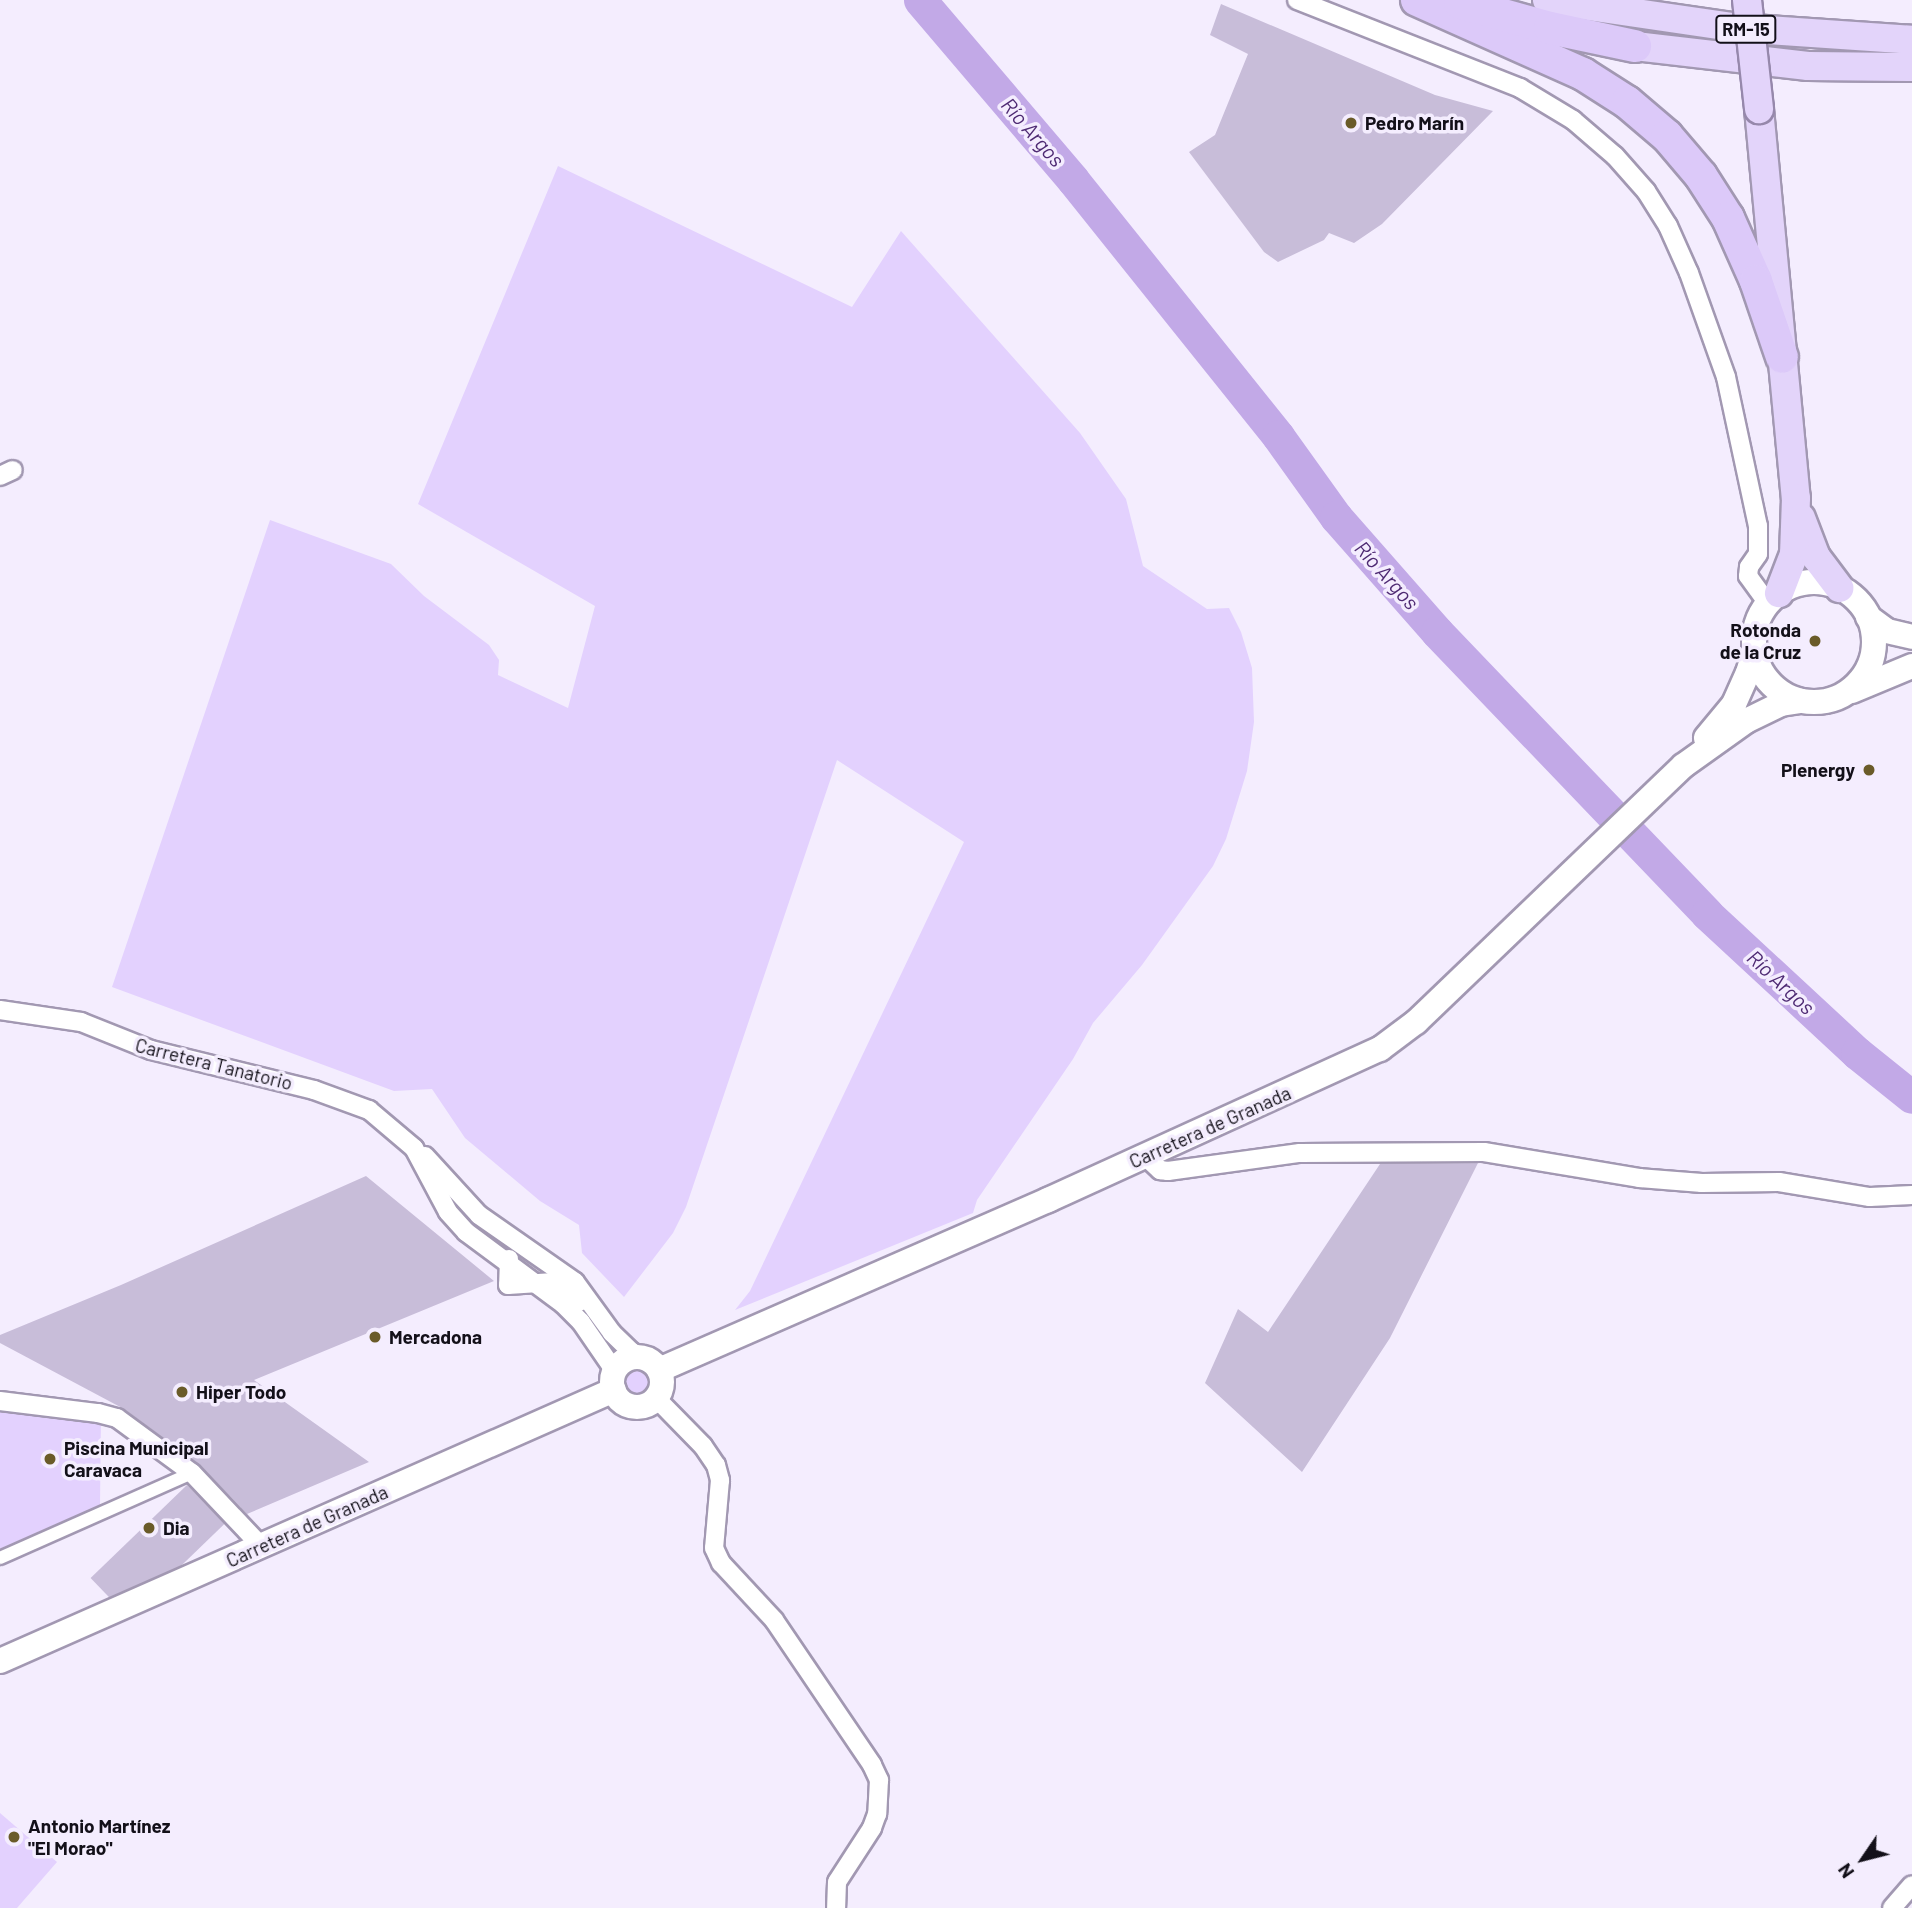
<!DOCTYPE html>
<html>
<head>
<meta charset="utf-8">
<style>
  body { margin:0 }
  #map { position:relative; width:1912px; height:1908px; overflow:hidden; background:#f4edfe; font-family:Barlow,sans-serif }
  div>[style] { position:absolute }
  .green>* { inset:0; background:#e3d1fe }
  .round { border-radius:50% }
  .river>* { height:33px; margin:-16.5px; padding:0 16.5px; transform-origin:16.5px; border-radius:16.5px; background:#c2a9e7 }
  .building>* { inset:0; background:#c8bdd9; transform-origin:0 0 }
  .roads { filter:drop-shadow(2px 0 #a298b2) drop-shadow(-2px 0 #a298b2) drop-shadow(0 2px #a298b2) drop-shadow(0 -2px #a298b2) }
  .pedestrian>* { height:12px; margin:-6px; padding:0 6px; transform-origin:6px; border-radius:6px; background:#fff }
  .minor>* { height:18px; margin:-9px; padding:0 9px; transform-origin:9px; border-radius:9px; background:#fff }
  .secondary>* { height:24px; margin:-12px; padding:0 12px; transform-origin:12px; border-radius:12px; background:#fff }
  .secondary>.ring { margin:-12px; padding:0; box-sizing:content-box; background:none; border:24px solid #fff; border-radius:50% }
  .trunk>* { height:28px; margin:-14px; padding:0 14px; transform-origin:14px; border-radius:14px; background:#e3d4fa }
  .motorway>* { height:32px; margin:-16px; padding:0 16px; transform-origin:16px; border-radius:16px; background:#dcc9f9 }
  .bridges { filter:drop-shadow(2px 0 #9688ab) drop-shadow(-2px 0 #9688ab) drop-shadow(0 2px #9688ab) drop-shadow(0 -2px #9688ab) }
  .trunk-bridge>* { height:28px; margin:-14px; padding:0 14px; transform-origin:14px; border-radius:14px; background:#e3d4fa }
  .dots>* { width:19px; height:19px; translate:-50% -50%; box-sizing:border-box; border:4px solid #f4edfe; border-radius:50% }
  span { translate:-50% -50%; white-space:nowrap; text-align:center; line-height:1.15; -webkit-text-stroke:7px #f4edfe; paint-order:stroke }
  .shield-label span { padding:2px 5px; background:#f4edfe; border:2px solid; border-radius:5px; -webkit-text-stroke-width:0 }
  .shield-label { font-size:18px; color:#131019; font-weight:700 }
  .poi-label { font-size:19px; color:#131019; font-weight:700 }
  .left { translate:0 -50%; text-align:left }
  .right { translate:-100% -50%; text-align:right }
  .street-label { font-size:19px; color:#131019 }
  .water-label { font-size:21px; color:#4e2a73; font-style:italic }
  .north { position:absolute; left:1828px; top:1824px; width:70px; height:70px; -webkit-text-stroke:5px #f4edfe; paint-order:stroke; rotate:235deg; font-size:19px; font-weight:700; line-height:28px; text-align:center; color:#131019 }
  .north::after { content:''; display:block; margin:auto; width:24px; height:32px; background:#131019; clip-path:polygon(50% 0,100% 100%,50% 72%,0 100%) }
</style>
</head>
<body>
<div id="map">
  <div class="green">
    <div style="clip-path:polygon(558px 166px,852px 307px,901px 231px,1080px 433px,1126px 499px,1143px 566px,1207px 609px,1229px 608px,1241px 632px,1252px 668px,1254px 722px,1247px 771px,1226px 839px,1213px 866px,1142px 965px,1093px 1023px,1073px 1059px,977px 1200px,973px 1213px,735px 1310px,750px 1291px,964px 842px,837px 760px,686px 1207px,673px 1233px,624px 1297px,582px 1253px,579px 1225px,540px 1201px,465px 1138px,432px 1089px,394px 1091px,112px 987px,270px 520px,391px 564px,424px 596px,489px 645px,499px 660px,498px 675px,568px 708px,595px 606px,418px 504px)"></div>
    <div class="round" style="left:618px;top:1362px;width:40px;height:40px"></div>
    <div style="clip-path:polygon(0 1401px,101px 1414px,100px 1505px,0 1549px)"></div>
    <div style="clip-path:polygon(0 1813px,57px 1862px,17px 1908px,0 1908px)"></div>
  </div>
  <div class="river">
    <div style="left:920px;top:0;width:236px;rotate:49.6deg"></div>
    <div style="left:1073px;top:180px;width:328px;rotate:51.3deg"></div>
    <div style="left:1278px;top:436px;width:100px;rotate:54.4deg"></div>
    <div style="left:1336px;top:517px;width:153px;rotate:48.7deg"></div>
    <div style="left:1437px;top:632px;width:390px;rotate:46.2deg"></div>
    <div style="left:1707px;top:914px;width:205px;rotate:42.8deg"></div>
    <div style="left:1857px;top:1053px;width:70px;rotate:38.7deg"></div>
  </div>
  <div class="building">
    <div style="clip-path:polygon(1221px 4px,1435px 95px,1493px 111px,1382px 224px,1354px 243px,1329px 233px,1324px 240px,1278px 262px,1264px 252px,1189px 152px,1215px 135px,1248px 54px,1210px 35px)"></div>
    <div style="clip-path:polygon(1478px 1163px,1390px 1338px,1302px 1472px,1205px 1383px,1238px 1309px,1268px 1332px,1380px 1164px)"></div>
    <div style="clip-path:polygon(366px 1176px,494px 1281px,254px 1380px,369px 1462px,247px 1514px,199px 1464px,124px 1409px,0 1343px,0 1335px,121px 1285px)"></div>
    <div style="left:187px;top:1485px;width:54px;height:134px;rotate:46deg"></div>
  </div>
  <div class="roads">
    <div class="pedestrian">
      <div style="left:0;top:1558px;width:210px;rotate:-23.9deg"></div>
    </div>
    <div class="minor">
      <div style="left:1297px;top:0;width:240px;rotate:21.5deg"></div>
      <div style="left:1520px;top:88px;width:62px;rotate:31.1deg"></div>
      <div style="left:1573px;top:120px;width:55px;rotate:40.6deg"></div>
      <div style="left:1615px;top:156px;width:47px;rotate:48.5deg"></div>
      <div style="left:1646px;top:191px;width:41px;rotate:57.8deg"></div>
      <div style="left:1668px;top:226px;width:51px;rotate:65.9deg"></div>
      <div style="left:1689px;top:273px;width:110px;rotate:70.4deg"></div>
      <div style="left:1726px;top:377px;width:152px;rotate:77.9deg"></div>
      <div style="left:1758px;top:526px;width:28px;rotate:90deg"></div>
      <div style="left:1758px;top:554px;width:16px;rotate:125deg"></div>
      <div style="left:1749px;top:567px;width:9px;rotate:96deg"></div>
      <div style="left:1748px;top:576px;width:34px;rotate:54deg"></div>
      <div style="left:0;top:476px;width:14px;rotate:-25deg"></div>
      <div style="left:0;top:1010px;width:82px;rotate:8.4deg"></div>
      <div style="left:81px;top:1022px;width:75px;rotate:21.8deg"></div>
      <div style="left:151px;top:1050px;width:168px;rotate:13.8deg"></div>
      <div style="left:314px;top:1090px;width:59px;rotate:20deg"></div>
      <div style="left:369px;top:1110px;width:59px;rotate:40.2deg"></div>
      <div style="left:414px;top:1148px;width:72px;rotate:62deg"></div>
      <div style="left:448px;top:1212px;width:27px;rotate:48deg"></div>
      <div style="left:466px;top:1232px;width:121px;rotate:36.6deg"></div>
      <div style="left:563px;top:1304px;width:25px;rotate:45deg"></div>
      <div style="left:581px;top:1322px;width:55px;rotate:55.4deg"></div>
      <div style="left:612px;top:1367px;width:9px;rotate:84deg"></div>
      <div style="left:425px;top:1156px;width:80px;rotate:47.5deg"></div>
      <div style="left:479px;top:1215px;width:117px;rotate:34.9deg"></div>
      <div style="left:575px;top:1282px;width:63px;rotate:54deg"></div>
      <div style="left:612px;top:1333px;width:28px;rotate:44deg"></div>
      <div style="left:632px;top:1352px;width:10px;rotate:29deg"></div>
      <div style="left:1145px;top:1156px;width:21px;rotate:43deg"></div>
      <div style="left:1160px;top:1170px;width:8px;rotate:7deg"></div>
      <div style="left:1168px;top:1171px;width:133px;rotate:-7.8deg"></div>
      <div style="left:1300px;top:1153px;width:184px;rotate:-0.3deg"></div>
      <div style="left:1484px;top:1152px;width:157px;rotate:9.5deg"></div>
      <div style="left:1639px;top:1178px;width:63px;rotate:4.5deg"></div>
      <div style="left:1702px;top:1183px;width:77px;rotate:-0.7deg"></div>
      <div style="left:1779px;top:1182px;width:92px;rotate:9.4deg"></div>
      <div style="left:1870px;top:1197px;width:42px;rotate:-2.7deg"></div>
      <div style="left:509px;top:1259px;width:26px;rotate:92deg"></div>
      <div style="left:508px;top:1285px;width:46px;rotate:-3.7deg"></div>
      <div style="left:554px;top:1282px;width:32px;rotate:39deg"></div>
      <div style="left:656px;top:1398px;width:67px;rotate:45.6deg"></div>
      <div style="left:703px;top:1446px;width:23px;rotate:56deg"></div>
      <div style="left:716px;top:1465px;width:16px;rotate:75deg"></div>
      <div style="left:720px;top:1480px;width:68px;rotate:95deg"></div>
      <div style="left:714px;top:1548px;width:17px;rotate:65deg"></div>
      <div style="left:721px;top:1563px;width:78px;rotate:47.1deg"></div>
      <div style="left:774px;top:1620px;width:175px;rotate:55.9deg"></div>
      <div style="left:872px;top:1765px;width:17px;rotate:65deg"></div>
      <div style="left:879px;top:1780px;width:34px;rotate:93deg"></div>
      <div style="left:877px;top:1814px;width:15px;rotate:110deg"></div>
      <div style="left:872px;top:1828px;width:64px;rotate:122.9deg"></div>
      <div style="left:837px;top:1882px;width:26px;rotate:92deg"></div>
      <div style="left:0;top:1401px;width:99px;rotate:7deg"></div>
      <div style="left:98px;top:1413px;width:20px;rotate:15deg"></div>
      <div style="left:117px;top:1418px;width:93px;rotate:36.3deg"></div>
      <div style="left:192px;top:1473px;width:100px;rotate:46.6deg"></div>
      <div style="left:1892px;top:1908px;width:30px;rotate:-49deg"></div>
    </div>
    <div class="secondary">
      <div class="ring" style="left:1754px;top:582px;width:96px;height:96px"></div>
      <div style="left:1868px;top:617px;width:24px;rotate:36deg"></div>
      <div style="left:1887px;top:631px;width:26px;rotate:13deg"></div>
      <div style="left:1852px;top:691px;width:65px;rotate:-22.6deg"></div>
      <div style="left:1706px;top:738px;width:44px;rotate:-50.5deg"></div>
      <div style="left:1734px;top:704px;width:34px;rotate:-66deg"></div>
      <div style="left:1748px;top:673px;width:26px;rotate:-74deg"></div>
      <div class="ring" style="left:612px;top:1357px;width:26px;height:26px"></div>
      <div style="left:659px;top:1370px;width:425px;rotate:-23.6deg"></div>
      <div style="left:1048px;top:1200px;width:365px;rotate:-24.5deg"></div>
      <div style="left:1380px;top:1049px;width:45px;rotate:-36.9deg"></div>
      <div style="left:1416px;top:1022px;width:370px;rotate:-43.8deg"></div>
      <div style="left:1683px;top:766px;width:77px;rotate:-35.5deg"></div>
      <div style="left:1746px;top:721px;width:39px;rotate:-26deg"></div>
      <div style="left:1781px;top:704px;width:20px;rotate:-9deg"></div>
      <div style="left:0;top:1661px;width:671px;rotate:-23.82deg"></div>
    </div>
    <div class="trunk">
      <div style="left:1547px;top:0;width:193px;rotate:8.3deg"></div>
      <div style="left:1738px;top:28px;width:174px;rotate:3.9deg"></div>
      <div style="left:1635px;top:46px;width:174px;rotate:6.6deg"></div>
      <div style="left:1808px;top:66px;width:104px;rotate:0.6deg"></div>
      <div style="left:1759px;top:109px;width:391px;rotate:84.6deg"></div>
      <div style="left:1796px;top:498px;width:56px;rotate:92deg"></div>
      <div style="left:1794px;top:554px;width:42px;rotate:111deg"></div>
      <div style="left:1801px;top:518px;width:42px;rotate:69deg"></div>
      <div style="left:1816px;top:557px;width:39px;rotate:53deg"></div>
    </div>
    <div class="motorway">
      <div style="left:1417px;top:0;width:182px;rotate:24deg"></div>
      <div style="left:1583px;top:74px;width:52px;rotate:32.5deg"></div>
      <div style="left:1627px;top:102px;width:52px;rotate:40.4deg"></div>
      <div style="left:1667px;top:136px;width:52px;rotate:49.6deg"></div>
      <div style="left:1701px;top:176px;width:50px;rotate:57.3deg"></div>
      <div style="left:1728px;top:218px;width:69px;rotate:66deg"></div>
      <div style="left:1756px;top:281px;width:80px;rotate:71.1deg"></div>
      <div style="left:1460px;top:3px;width:93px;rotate:15.5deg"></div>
      <div style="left:1550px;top:28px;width:87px;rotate:12deg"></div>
    </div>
  </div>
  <div class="bridges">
    <div class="trunk-bridge">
      <div style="left:1747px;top:0;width:110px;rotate:83.7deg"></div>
    </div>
  </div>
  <div class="dots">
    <div style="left:1351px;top:123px;background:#6a5b29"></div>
    <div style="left:1815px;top:641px;background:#6a5b29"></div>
    <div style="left:1869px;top:770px;background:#6a5b29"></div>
    <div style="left:375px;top:1337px;background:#6a5b29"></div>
    <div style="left:182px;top:1392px;background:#6a5b29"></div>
    <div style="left:50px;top:1459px;background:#6a5b29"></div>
    <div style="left:149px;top:1528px;background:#6a5b29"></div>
    <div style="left:14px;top:1837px;background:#6a5b29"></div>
  </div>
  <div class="shield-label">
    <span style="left:1746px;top:29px">RM-15</span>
  </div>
  <div class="poi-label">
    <span class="left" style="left:1365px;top:123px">Pedro Marín</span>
    <span class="right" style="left:1801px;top:641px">Rotonda<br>de la Cruz</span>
    <span class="right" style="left:1855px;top:770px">Plenergy</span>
    <span class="left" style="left:389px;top:1337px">Mercadona</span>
    <span class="left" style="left:196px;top:1392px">Hiper Todo</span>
    <span class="left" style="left:64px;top:1459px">Piscina Municipal<br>Caravaca</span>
    <span class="left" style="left:163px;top:1528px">Dia</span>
    <span class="left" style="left:28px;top:1837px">Antonio Martínez<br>"El Morao"</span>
  </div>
  <div class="street-label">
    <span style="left:214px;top:1064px;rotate:14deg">Carretera Tanatorio</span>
    <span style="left:1210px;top:1127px;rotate:-24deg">Carretera de Granada</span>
    <span style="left:307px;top:1526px;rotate:-24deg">Carretera de Granada</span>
  </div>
  <div class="water-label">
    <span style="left:1033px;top:132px;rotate:49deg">Río Argos</span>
    <span style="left:1387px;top:575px;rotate:48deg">Río Argos</span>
    <span style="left:1781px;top:982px;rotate:43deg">Río Argos</span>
  </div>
  <div class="north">N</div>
</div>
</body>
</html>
